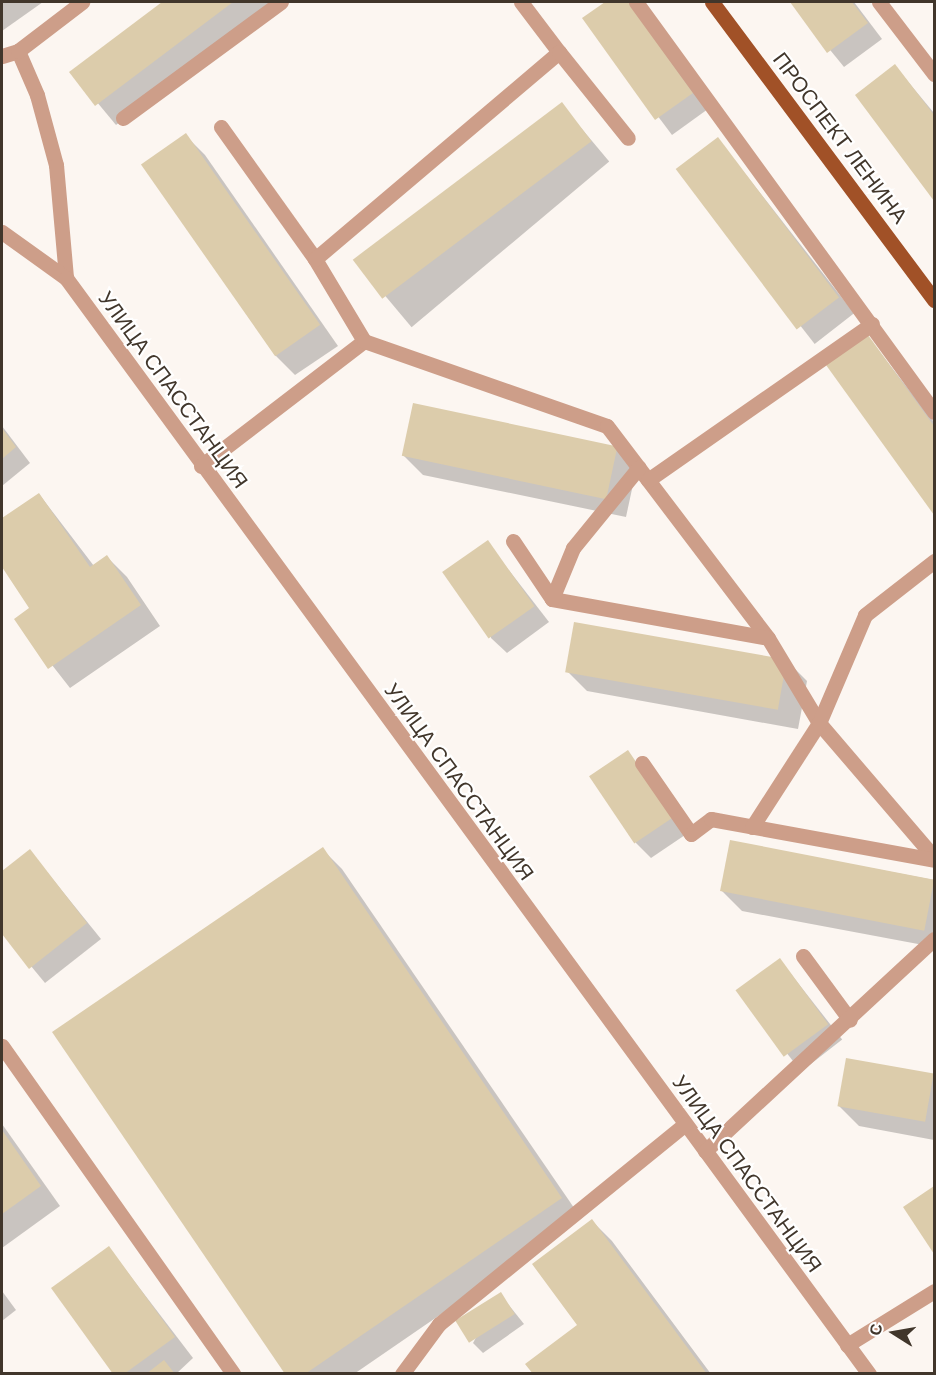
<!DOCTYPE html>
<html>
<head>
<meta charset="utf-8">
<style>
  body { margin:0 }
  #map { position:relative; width:936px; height:1375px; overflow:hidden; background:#fcf6f1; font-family:Arial,sans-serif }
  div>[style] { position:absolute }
  .shadow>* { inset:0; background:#0003; transform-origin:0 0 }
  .building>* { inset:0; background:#dcccab; transform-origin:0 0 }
  .minor>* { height:15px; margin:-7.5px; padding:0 7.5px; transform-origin:7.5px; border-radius:7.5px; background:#cd9e89 }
  .major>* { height:15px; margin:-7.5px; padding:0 7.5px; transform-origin:7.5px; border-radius:7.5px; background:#a15127 }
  span { translate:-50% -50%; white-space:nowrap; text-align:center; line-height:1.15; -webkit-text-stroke:4.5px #fff; paint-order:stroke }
  .street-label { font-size:21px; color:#41362b }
  .frame { position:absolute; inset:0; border:3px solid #41362b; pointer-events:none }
  .north { position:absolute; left:864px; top:1303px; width:60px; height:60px; -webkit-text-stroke:4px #fff; paint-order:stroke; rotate:281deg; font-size:16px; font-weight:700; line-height:24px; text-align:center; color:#41362b }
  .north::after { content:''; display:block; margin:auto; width:21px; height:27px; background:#41362b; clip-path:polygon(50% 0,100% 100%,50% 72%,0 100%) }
</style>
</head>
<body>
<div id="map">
  <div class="shadow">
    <div style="clip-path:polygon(2px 2px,43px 2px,2px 31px)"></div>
    <div style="clip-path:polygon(165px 2px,279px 2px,116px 125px,72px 72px)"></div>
    <div style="clip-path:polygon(607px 2px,630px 2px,708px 109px,672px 135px,584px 18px)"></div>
    <div style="clip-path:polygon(791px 2px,854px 2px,882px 39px,844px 67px)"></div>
    <div style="clip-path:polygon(895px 66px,934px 113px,934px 198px,857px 96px)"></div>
    <div style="left:561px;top:104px;width:75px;height:258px;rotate:50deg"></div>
    <div style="clip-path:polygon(185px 135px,205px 155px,338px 346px,295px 375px,275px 355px,143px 165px)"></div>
    <div style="left:718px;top:139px;width:221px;height:50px;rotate:52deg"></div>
    <div style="clip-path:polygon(868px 337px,934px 422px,934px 513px,828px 366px)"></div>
    <div style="clip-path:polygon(2px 426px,30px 463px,2px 486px)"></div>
    <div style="clip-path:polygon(617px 446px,637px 466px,626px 517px,423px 475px,403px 455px)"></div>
    <div style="clip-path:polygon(39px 494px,94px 566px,107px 557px,127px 577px,160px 626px,70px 688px,16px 619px,32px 608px,2px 564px,2px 520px)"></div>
    <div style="clip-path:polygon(487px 542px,549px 622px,507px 653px,491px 638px)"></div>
    <div style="clip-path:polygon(787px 661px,807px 681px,798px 729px,587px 691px,567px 671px)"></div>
    <div style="clip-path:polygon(628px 752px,688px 833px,651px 858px,636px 843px)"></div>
    <div style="clip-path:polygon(731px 842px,934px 880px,934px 947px,742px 911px,722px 891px)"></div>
    <div style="clip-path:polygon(322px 849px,342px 869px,581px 1218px,354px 1374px,286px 1374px)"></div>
    <div style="clip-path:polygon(30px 851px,101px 939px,45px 983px,2px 931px,2px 873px)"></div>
    <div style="left:780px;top:960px;width:101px;height:52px;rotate:52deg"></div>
    <div style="clip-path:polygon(847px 1060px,934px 1076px,934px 1140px,859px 1126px,839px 1106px)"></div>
    <div style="clip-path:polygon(2px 1124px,60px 1206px,2px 1248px)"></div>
    <div style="clip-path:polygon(934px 1188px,934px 1252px,905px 1208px)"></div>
    <div style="clip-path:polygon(592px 1221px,612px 1241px,711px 1374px,535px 1374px,579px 1326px)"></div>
    <div style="clip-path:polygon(109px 1248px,193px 1358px,176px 1374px,115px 1374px)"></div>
    <div style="clip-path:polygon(2px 1291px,16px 1310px,2px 1321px)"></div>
    <div style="clip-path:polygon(500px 1294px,524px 1324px,483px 1353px,473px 1343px)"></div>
  </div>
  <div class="building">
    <div style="clip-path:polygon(162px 2px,233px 2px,95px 106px,69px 72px)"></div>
    <div style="clip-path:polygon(605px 2px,628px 2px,693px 93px,655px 120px,582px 18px)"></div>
    <div style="clip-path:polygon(790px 2px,852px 2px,868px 23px,827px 53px)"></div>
    <div style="clip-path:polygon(895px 64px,934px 115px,934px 201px,855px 95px)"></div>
    <div style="left:562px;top:102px;width:49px;height:262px;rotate:53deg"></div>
    <div style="left:186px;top:133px;width:234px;height:55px;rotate:55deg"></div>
    <div style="left:718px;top:137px;width:201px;height:53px;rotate:53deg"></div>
    <div style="clip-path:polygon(868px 335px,934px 426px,934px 515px,826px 365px)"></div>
    <div style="left:413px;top:403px;width:209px;height:54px;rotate:12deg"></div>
    <div style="clip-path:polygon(2px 428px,16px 447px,2px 459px)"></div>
    <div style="clip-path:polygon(39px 493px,90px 567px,107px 555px,141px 605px,48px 669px,14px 619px,29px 608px,2px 567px,2px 518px)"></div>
    <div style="left:488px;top:540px;width:81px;height:56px;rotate:55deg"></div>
    <div style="left:574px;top:622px;width:216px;height:51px;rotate:10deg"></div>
    <div style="left:628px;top:750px;width:81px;height:47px;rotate:56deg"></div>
    <div style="left:730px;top:840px;width:208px;height:52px;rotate:11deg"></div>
    <div style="clip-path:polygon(323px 847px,562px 1198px,305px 1374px,285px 1374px,52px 1032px)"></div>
    <div style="clip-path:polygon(30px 849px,87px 923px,29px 969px,2px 934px,2px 871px)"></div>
    <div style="left:780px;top:958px;width:82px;height:55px;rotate:54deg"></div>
    <div style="left:846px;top:1058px;width:89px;height:49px;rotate:10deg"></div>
    <div style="clip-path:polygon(2px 1130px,41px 1186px,2px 1214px)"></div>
    <div style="clip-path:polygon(934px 1186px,934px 1254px,903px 1207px)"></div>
    <div style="clip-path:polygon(592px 1219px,707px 1374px,533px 1374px,525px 1364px,577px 1325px,532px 1264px)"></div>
    <div style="clip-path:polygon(109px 1246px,175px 1337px,124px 1374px,113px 1374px,51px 1288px)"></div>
    <div style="left:501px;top:1292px;width:26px;height:54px;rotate:58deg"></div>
    <div style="clip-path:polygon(164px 1360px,175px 1374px,146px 1374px)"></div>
  </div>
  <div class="minor">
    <div style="left:521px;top:2px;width:63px;rotate:52.8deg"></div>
    <div style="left:636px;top:2px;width:507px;rotate:53.99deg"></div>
    <div style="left:879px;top:2px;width:91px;rotate:52.6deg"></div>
    <div style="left:18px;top:51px;width:48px;rotate:66.6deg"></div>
    <div style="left:37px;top:95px;width:73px;rotate:74.8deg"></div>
    <div style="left:56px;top:165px;width:113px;rotate:84.9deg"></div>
    <div style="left:2px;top:56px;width:17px;rotate:-17deg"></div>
    <div style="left:18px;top:51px;width:81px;rotate:-37.4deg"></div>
    <div style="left:123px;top:118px;width:196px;rotate:-36.3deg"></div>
    <div style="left:221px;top:127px;width:162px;rotate:54.5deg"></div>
    <div style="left:315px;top:259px;width:96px;rotate:59.1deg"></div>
    <div style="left:2px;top:232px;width:79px;rotate:35.7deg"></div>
    <div style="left:66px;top:278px;width:1359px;rotate:53.77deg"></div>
    <div style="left:315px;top:259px;width:320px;rotate:-40.3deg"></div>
    <div style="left:559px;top:52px;width:110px;rotate:51.3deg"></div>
    <div style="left:201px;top:466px;width:205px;rotate:-37.5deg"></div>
    <div style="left:364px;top:341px;width:257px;rotate:19.3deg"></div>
    <div style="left:607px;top:426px;width:266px;rotate:52.8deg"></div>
    <div style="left:768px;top:638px;width:99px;rotate:59deg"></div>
    <div style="left:819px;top:723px;width:177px;rotate:49.4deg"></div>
    <div style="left:648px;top:480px;width:273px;rotate:-34.9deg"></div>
    <div style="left:513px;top:541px;width:70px;rotate:56.1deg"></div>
    <div style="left:552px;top:599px;width:219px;rotate:10.2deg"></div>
    <div style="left:552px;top:599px;width:55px;rotate:-67.6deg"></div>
    <div style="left:573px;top:548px;width:104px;rotate:-50.8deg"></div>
    <div style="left:642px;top:763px;width:86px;rotate:55.4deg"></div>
    <div style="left:691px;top:834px;width:25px;rotate:-37deg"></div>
    <div style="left:711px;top:819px;width:227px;rotate:10.4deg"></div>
    <div style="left:752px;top:827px;width:124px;rotate:-57.2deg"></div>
    <div style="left:819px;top:723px;width:117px;rotate:-66.9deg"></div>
    <div style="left:865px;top:615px;width:88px;rotate:-38deg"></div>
    <div style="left:803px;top:956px;width:79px;rotate:53.7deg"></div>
    <div style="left:2px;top:1046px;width:401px;rotate:54.8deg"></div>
    <div style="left:705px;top:1151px;width:312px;rotate:-42.8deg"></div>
    <div style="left:847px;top:1345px;width:102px;rotate:-31.8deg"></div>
    <div style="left:402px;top:1374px;width:62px;rotate:-53.5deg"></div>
    <div style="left:439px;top:1324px;width:317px;rotate:-39.1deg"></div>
  </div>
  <div class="major">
    <div style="left:712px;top:2px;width:372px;rotate:53.3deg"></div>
  </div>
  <div class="street-label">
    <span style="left:840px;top:138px;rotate:53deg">ПРОСПЕКТ ЛЕНИНА</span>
    <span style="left:173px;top:390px;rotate:54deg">УЛИЦА СПАССТАНЦИЯ</span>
    <span style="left:459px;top:782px;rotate:54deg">УЛИЦА СПАССТАНЦИЯ</span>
    <span style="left:747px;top:1174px;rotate:54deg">УЛИЦА СПАССТАНЦИЯ</span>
  </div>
  <div class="frame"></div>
  <div class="north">С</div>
</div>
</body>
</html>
